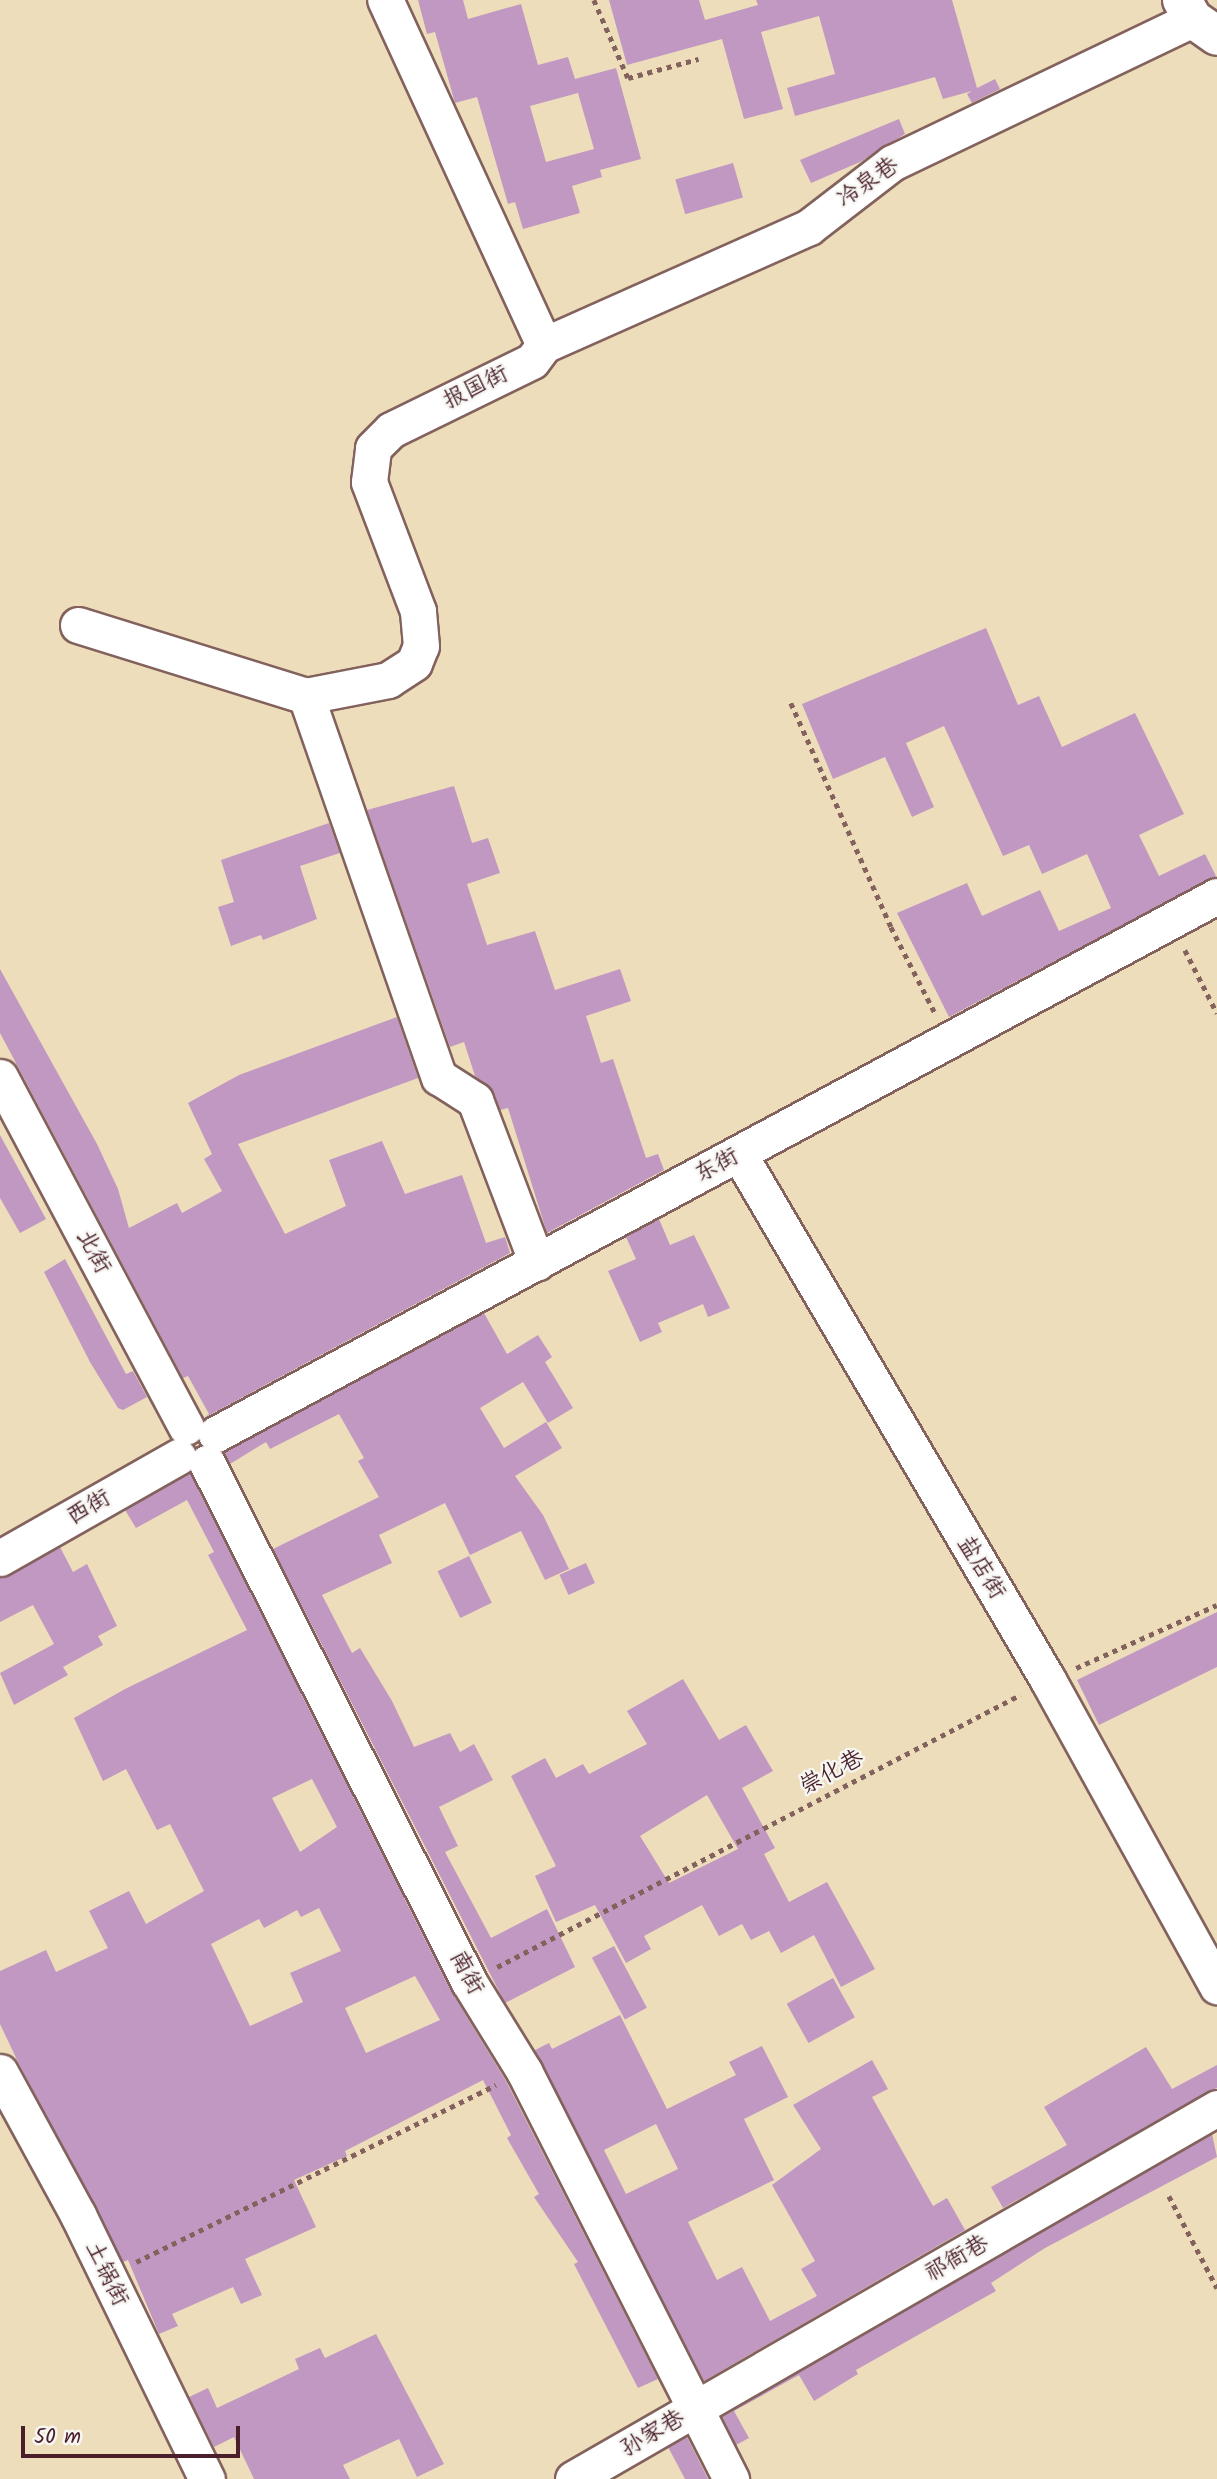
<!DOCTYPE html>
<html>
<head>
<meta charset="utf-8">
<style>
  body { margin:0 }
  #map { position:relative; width:1217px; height:2479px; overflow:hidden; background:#edb; font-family:Kalam,"LXGW WenKai TC",sans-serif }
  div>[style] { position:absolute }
  .building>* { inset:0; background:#c098c2; transform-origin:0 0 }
  .path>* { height:4.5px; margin-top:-2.25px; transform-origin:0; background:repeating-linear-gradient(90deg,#83625d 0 5px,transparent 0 10px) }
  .roads { filter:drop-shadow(2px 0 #83625d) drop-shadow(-2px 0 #83625d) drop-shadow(0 2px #83625d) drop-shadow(0 -2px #83625d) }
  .minor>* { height:35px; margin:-17.5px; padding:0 17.5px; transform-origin:17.5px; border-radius:17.5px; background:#fff }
  .major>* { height:38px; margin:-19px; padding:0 19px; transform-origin:19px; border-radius:19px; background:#fff }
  span { translate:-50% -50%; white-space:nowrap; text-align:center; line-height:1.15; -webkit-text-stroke:5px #f6f6f2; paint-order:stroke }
  .street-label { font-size:23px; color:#4a1f2b }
  .scale { position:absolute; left:21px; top:2426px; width:219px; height:32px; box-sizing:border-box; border:4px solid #4a1f2b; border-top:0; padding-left:9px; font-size:21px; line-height:24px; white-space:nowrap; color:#4a1f2b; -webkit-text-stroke:5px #f6f6f2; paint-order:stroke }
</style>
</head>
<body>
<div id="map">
  <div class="building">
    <div style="clip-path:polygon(evenodd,418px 0,463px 0,468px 19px,521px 4px,538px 65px,568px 57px,575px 79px,616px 68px,641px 159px,600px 170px,602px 177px,572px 186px,580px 213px,523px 229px,515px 202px,508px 204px,477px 97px,455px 103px,435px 32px,427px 34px,418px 0,578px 93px,594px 149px,546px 162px,530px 106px,578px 93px)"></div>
    <div style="clip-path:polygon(609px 0,699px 0,705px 20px,758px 5px,756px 0,952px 0,977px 88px,995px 79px,1000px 89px,972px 103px,967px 94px,972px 91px,943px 99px,935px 77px,795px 116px,787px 88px,835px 74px,819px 16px,761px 32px,783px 109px,744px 119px,722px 39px,627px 65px)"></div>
    <div style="clip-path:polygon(899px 119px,905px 134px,860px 162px,811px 183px,800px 160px)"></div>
    <div style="left:733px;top:163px;width:36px;height:60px;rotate:74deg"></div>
    <div style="clip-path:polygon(986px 628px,1018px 705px,1039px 696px,1062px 747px,1135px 713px,1184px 814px,1139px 835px,1159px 876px,1205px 854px,1216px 876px,949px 1017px,897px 913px,967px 883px,982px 916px,1040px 890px,1059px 931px,1111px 908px,1087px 854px,1042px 874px,1029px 845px,1003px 856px,944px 726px,906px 743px,934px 807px,912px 817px,885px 757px,833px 779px,802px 704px)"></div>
    <div style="clip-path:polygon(454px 786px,472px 843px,488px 838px,500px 873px,467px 884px,487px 945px,535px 931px,555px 990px,620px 969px,631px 1001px,586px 1016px,601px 1063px,613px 1059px,646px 1158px,658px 1154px,664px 1170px,547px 1233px,508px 1108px,500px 1110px,493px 1092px,475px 1076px,464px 1042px,450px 1047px,367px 810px)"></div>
    <div style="clip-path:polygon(329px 823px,340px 853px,300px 866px,317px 919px,263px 940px,261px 935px,231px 946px,218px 907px,234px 902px,221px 860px)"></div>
    <div style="clip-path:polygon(0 969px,97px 1144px,118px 1189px,129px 1228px,177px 1203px,182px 1213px,222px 1191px,204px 1159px,212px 1154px,188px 1103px,239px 1075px,397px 1017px,418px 1078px,238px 1144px,285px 1234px,346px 1206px,329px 1160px,382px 1141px,405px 1194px,462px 1175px,486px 1243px,505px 1237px,510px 1253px,204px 1418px,209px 1414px,188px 1376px,183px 1378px,0 1033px)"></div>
    <div style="clip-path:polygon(0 1135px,46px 1219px,20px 1233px,0 1198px)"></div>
    <div style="clip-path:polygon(659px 1219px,670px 1245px,694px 1235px,730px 1308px,708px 1317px,703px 1304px,658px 1323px,662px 1332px,640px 1342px,608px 1271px,636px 1259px,626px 1237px)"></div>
    <div style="clip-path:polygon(65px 1259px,126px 1374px,133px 1371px,147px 1397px,123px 1410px,118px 1408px,90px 1362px,44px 1272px)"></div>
    <div style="clip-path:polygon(484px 1313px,507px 1354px,538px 1335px,552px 1357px,545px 1362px,573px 1408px,548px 1423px,523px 1382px,480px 1408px,504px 1448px,546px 1422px,562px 1448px,515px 1476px,543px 1515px,569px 1569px,545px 1580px,521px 1531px,470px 1555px,445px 1503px,379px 1535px,392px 1563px,322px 1595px,352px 1653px,360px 1648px,392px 1701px,414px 1747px,450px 1733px,460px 1752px,474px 1744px,493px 1780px,439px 1807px,458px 1846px,445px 1852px,491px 1938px,547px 1909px,575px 1967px,505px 2003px,273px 1549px,379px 1497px,358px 1461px,364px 1458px,339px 1414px,270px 1449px,266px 1442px,230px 1464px,224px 1452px)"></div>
    <div style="clip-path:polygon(evenodd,190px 1473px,451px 1991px,506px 2081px,658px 2379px,638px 2388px,574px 2264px,578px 2262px,534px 2197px,539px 2194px,507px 2138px,511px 2135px,483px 2080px,345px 2151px,347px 2156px,294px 2180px,316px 2227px,245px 2259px,262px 2295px,241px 2304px,233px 2287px,172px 2314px,178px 2326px,159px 2334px,128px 2260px,123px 2262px,19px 2064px,0 2024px,0 1971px,46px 1950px,56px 1972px,108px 1948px,89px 1911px,129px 1891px,146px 1924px,204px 1891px,170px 1824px,157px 1830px,126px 1769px,103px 1781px,74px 1718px,125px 1689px,247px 1630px,208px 1555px,214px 1552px,187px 1500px,136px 1528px,125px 1510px,190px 1473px,312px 1779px,337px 1827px,300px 1852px,272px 1798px,312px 1779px,190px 1473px,319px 1908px,341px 1951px,290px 1973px,303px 2002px,250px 2026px,211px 1944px,259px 1919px,264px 1928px,297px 1910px,301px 1917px,319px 1908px,190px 1473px,415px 1976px,440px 2020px,366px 2053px,345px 2008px,415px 1976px)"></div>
    <div style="clip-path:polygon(60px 1547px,73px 1572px,87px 1564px,117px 1626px,98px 1636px,103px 1645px,63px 1667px,68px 1675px,14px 1705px,0 1673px,54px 1644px,33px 1605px,0 1622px,0 1578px)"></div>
    <div style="left:469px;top:1556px;width:52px;height:35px;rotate:64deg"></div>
    <div style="left:586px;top:1563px;width:22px;height:29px;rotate:66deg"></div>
    <div style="clip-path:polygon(1217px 1612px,1217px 1667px,1099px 1725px,1077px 1680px)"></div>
    <div style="clip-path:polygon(evenodd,683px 1679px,719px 1740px,746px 1725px,773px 1771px,742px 1788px,775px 1848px,764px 1854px,789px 1902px,827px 1882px,875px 1969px,841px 1987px,814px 1935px,781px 1953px,769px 1931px,751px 1940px,742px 1924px,719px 1936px,702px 1905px,644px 1936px,651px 1949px,626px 1963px,595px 1905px,556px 1922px,535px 1876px,556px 1866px,511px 1776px,545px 1758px,556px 1778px,583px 1764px,589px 1774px,647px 1744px,627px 1711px,683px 1679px,707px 1795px,738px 1849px,669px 1883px,640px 1836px,707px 1795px)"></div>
    <div style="left:614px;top:1946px;width:70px;height:25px;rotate:62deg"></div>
    <div style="left:833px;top:1978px;width:45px;height:53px;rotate:61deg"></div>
    <div style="clip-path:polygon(evenodd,620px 2015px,667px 2109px,736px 2075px,729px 2062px,762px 2046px,788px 2097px,744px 2119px,774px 2180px,688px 2222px,717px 2280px,742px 2267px,770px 2321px,817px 2296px,801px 2269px,815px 2261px,772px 2185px,821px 2149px,793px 2105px,872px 2060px,888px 2089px,872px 2097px,933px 2206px,947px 2198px,965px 2230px,704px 2381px,535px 2050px,549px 2043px,552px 2049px,620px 2015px,656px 2124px,678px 2169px,626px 2194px,604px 2150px,656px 2124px)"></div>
    <div style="clip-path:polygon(1146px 2047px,1172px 2089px,1217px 2065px,1217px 2088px,1003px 2208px,991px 2187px,1067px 2145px,1044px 2107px)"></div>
    <div style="clip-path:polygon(1212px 2134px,1217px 2157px,1045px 2248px,991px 2283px,996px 2291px,856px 2370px,858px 2374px,814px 2401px,799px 2375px,734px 2411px,749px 2438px,736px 2445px,722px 2416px)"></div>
    <div style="clip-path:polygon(376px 2334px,444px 2464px,417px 2477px,399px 2439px,343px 2465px,350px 2479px,254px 2479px,234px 2437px,214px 2447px,189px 2397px,208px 2388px,217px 2408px,299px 2369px,295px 2359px,320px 2348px,325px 2358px)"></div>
    <div style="clip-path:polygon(687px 2437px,708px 2479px,685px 2479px,668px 2447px)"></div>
  </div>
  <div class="path">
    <div style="left:594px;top:0;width:85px;rotate:66.4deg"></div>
    <div style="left:628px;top:78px;width:73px;rotate:-15.2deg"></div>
    <div style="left:791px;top:703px;width:245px;rotate:65.9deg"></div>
    <div style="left:891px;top:927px;width:97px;rotate:62.9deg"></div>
    <div style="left:1185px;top:950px;width:71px;rotate:63.1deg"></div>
    <div style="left:1076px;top:1668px;width:154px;rotate:-24.1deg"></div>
    <div style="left:497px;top:1967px;width:590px;rotate:-27.48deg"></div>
    <div style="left:1169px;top:2196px;width:104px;rotate:62.4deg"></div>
    <div style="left:136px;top:2262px;width:401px;rotate:-26.2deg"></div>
  </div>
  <div class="roads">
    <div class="minor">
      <div style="left:544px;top:345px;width:290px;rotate:-24deg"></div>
      <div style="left:809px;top:227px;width:105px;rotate:-37.6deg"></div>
      <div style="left:892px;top:163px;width:334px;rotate:-25.6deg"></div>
      <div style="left:78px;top:625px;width:239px;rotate:17.3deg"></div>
      <div style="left:306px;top:696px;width:84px;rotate:-11deg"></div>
      <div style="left:388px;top:680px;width:31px;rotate:-33deg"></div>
      <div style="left:414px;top:663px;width:18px;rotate:-68deg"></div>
      <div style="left:421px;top:646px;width:35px;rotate:-95deg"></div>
      <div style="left:418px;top:611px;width:138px;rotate:-110.8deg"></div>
      <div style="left:369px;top:482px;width:34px;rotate:-83deg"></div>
      <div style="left:373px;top:448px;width:25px;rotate:-45deg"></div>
      <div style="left:391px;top:430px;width:157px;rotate:-26.1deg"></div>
      <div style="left:532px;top:361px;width:20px;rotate:-53deg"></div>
      <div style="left:544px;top:345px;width:380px;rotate:-114.7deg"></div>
      <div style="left:306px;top:696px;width:404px;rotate:70.8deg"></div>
      <div style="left:439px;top:1077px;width:43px;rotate:32.6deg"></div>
      <div style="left:475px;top:1100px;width:174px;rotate:69.2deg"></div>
      <div style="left:0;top:1077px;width:396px;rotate:62deg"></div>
      <div style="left:739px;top:1154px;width:610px;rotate:59.57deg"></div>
      <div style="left:1048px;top:1680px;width:350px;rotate:61.1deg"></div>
      <div style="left:216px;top:1434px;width:1136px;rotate:-28.26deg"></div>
      <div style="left:207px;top:1463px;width:581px;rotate:63.21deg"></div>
      <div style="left:469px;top:1982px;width:105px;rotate:58.3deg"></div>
      <div style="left:524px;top:2071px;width:458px;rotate:63.1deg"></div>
      <div style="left:0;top:1558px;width:205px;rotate:-29.6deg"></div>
      <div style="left:0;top:2072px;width:163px;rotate:61.4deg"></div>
      <div style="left:78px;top:2215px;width:294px;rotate:64deg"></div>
      <div style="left:573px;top:2479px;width:743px;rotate:-29.95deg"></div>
    </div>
    <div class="major">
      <div style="left:1182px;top:0;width:22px;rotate:60deg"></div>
      <div style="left:1193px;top:19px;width:29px;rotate:35deg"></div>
    </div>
  </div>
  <div class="street-label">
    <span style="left:868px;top:183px;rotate:-35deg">冷泉巷</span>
    <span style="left:476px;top:388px;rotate:-26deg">报国街</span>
    <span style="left:717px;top:1166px;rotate:-28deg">东街</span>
    <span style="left:93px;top:1252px;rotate:62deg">北街</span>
    <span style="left:89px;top:1508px;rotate:-30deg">西街</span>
    <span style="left:981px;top:1568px;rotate:59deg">盐店街</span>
    <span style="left:832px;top:1773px;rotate:-28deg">崇化巷</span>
    <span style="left:466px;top:1973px;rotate:62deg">南街</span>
    <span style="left:957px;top:2259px;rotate:-30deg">祁衙巷</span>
    <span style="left:106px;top:2274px;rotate:64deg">土锅街</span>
    <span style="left:653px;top:2434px;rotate:-30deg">孙家巷</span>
  </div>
  <div class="scale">50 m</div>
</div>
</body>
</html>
